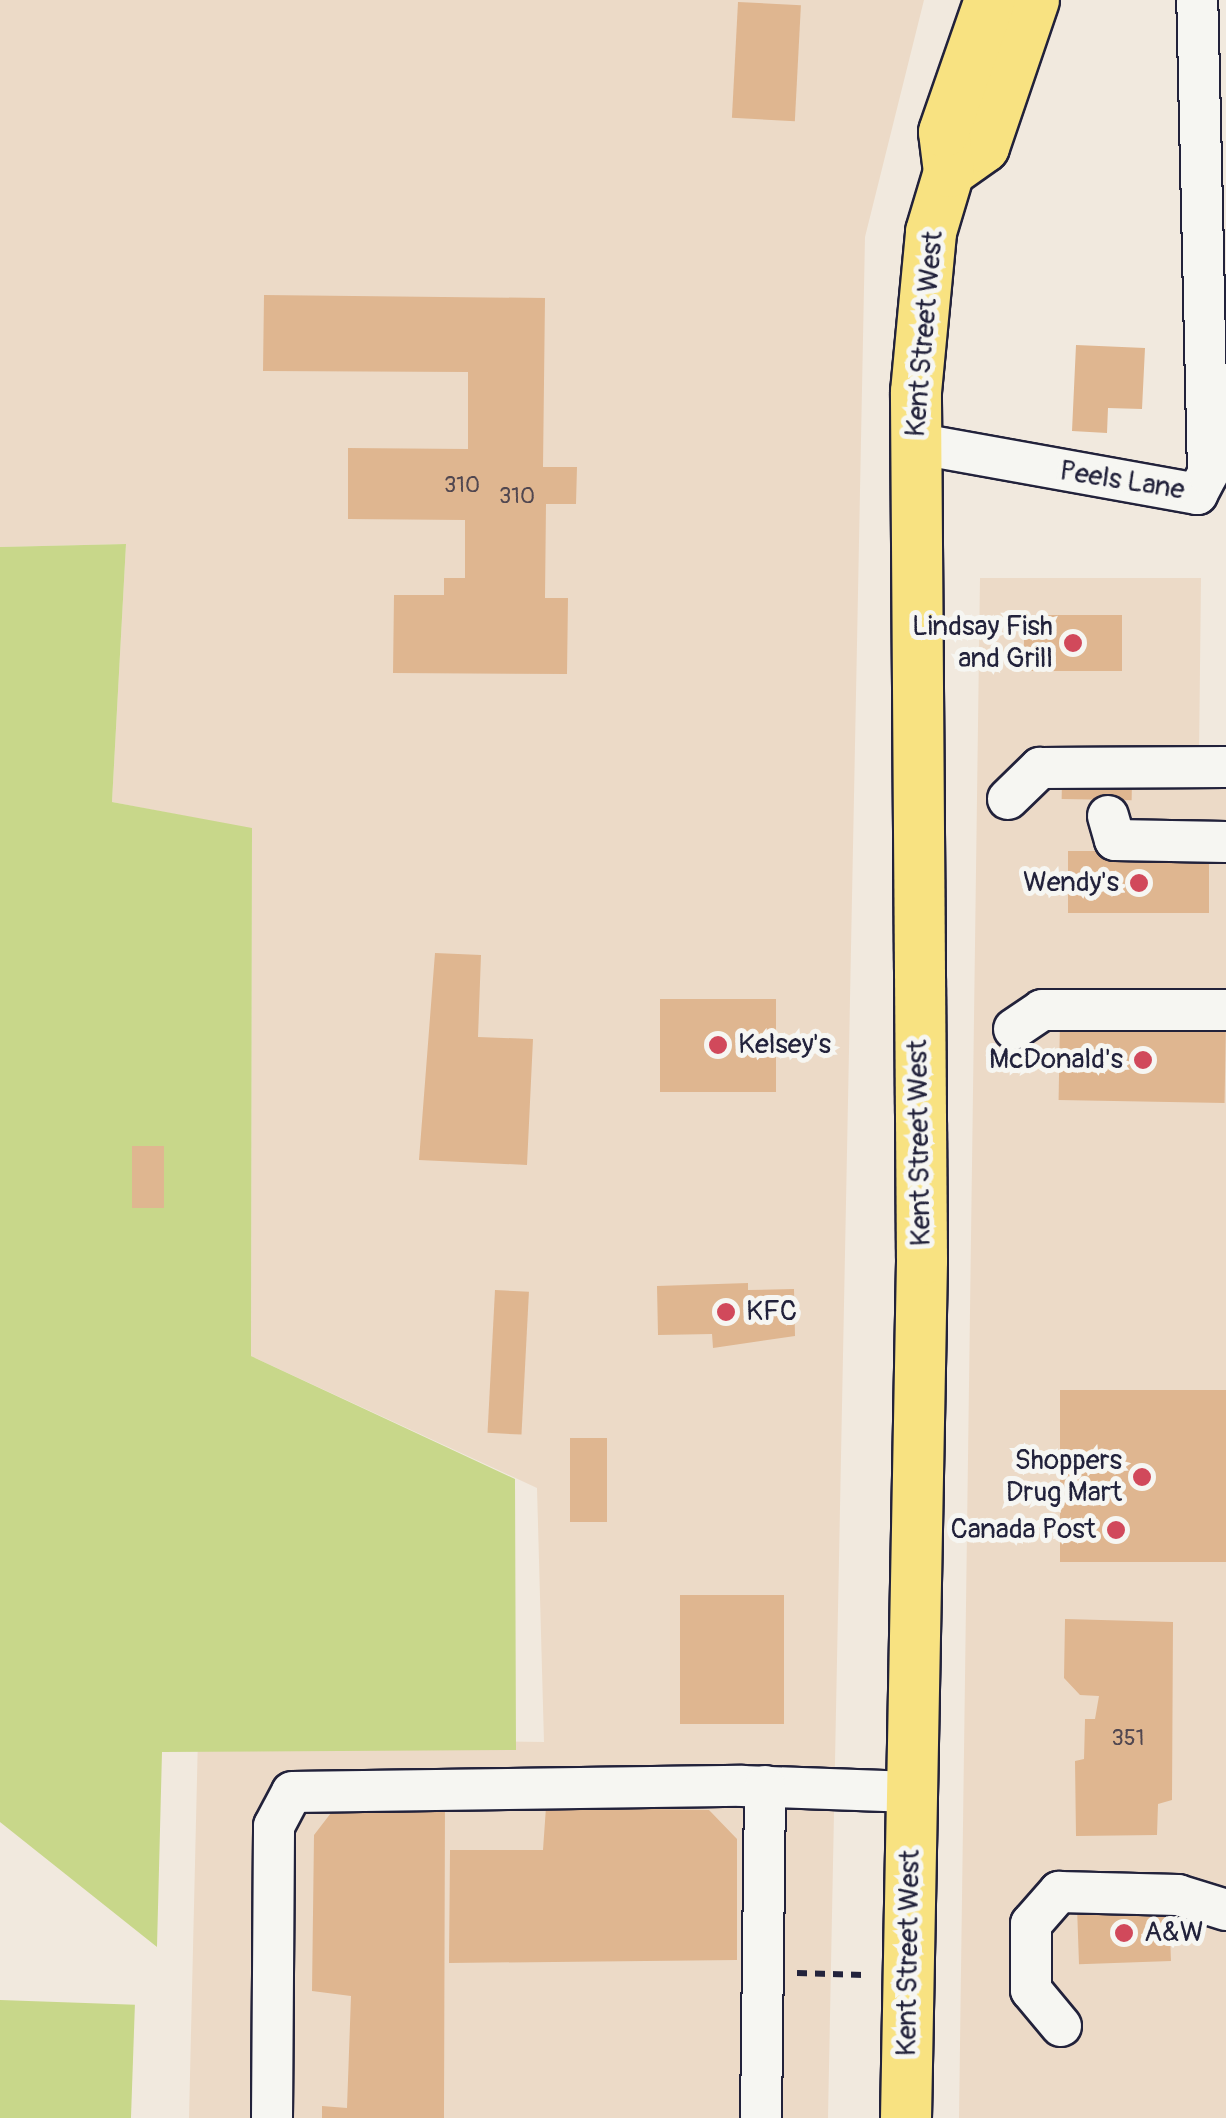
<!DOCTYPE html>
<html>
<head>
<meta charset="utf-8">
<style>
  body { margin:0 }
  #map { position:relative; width:1226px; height:2118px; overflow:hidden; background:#f1e9de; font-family:Pangolin,sans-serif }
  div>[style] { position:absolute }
  .built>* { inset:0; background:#ecdac7 }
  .green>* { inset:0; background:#c8d78a; transform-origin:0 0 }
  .building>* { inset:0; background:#dfb690; transform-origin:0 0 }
  .path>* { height:6px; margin-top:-3px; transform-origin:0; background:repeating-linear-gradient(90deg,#22223b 0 10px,transparent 0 18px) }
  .roads { filter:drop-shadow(2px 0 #22223b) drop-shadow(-2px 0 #22223b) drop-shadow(0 2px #22223b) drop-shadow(0 -2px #22223b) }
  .minor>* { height:40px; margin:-20px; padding:0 20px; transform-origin:20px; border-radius:20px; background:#f6f6f2 }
  .major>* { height:50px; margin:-25px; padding:0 25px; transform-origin:25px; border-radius:25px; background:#f8e281 }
  .dots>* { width:28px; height:28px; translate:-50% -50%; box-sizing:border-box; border:5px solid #f6f6f2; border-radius:50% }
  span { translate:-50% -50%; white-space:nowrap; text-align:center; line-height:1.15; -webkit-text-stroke:10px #f6f6f2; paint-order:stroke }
  .number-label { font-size:22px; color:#514750 }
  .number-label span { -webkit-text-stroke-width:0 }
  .street-label { font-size:28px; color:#22223b }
  .poi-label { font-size:28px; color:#22223b }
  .right { translate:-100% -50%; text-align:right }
  .left { translate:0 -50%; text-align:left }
</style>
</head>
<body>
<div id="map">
  <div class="built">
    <div style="clip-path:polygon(0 0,924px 0,865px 237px,828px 2118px,189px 2118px,198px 1736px,544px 1742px,537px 1488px,251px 1356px,252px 829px,112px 802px,126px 544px,0 547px)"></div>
    <div style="clip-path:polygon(980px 578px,1201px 578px,1199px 756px,1226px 756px,1226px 2118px,959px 2118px)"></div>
  </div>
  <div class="green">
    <div style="clip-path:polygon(126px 544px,112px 802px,252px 828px,251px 1356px,515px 1479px,516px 1750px,162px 1752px,157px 1947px,0 1822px,0 547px)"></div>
    <div style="left:0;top:2000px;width:135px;height:118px;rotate:2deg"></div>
  </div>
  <div class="building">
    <div style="left:738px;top:2px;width:63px;height:116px;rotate:3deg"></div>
    <div style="clip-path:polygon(264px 295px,545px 298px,543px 467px,577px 467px,576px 504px,546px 504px,545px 598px,568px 598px,567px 674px,393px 673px,394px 595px,444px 595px,444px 578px,465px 578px,465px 520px,348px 519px,348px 448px,468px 449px,468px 372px,263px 371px)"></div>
    <div style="clip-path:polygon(1076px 345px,1145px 348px,1142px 409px,1108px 408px,1107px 433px,1072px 431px)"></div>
    <div style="left:1024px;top:615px;width:98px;height:56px"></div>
    <div style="left:1062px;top:779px;width:70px;height:20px;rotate:1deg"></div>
    <div style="left:1209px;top:851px;width:62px;height:141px;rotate:90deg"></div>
    <div style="clip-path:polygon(435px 953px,481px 955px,478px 1037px,533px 1039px,527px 1165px,419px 1160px)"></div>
    <div style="left:660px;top:999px;width:116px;height:93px"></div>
    <div style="left:1060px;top:1019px;width:166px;height:81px;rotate:1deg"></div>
    <div style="left:132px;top:1146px;width:32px;height:62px"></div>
    <div style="clip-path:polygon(748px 1283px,748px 1290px,794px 1289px,795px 1336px,713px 1348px,712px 1334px,658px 1335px,657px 1286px)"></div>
    <div style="left:495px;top:1290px;width:34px;height:143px;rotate:3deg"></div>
    <div style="left:1226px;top:1390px;width:172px;height:166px;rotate:90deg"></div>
    <div style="left:570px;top:1438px;width:37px;height:84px"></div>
    <div style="left:784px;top:1595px;width:129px;height:104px;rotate:90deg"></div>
    <div style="clip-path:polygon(1065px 1619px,1173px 1622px,1172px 1800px,1158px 1804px,1157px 1835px,1076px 1836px,1075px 1761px,1084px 1759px,1085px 1719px,1095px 1719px,1099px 1696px,1080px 1695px,1064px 1678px)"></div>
    <div style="clip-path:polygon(344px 1796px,445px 1801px,444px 2118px,322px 2118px,322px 2106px,347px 2108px,351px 1996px,312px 1991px,314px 1835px)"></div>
    <div style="clip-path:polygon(546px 1807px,709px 1810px,737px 1839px,737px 1960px,449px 1963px,450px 1850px,543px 1850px)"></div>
    <div style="left:1169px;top:1905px;width:56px;height:92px;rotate:88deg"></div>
  </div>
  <div class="path">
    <div style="left:797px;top:1973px;width:67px;rotate:1.7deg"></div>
  </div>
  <div class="roads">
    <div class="minor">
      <div style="left:914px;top:443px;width:288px;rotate:10.2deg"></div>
      <div style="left:1197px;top:494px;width:24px;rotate:-62deg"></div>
      <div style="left:1208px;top:473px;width:473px;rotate:-91.3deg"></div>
      <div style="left:1008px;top:799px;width:45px;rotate:-44.1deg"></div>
      <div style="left:1040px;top:768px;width:186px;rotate:-0.3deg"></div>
      <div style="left:1108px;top:816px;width:25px;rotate:74deg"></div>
      <div style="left:1115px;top:840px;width:111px;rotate:1deg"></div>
      <div style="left:1014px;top:1029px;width:34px;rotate:-34deg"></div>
      <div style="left:1042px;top:1010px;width:184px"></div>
      <div style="left:1061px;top:2026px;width:47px;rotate:-129.8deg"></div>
      <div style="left:1031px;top:1990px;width:66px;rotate:-90deg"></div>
      <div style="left:1031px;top:1924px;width:43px;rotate:-48.8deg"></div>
      <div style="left:1059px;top:1892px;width:119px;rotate:1.4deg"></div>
      <div style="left:1178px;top:1895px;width:50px;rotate:17.4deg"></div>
      <div style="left:272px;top:2118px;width:292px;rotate:-89.6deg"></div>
      <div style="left:274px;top:1826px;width:38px;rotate:-62deg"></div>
      <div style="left:292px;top:1792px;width:450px;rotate:-0.8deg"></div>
      <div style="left:742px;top:1786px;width:170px;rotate:2deg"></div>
      <div style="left:761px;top:2118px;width:332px;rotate:-89.3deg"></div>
    </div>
    <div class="major">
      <div style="left:949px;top:172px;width:43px;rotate:-35.5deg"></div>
      <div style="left:984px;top:147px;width:155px;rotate:-71.2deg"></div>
      <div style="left:906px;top:2118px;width:858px;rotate:-88.93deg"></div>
      <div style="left:922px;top:1260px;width:868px;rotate:-90.4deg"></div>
      <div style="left:916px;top:392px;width:161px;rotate:-84.6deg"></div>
      <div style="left:931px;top:232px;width:63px;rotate:-73.3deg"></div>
      <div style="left:949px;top:172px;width:40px;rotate:-97.1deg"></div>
      <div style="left:944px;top:132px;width:140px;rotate:-70.8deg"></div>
    </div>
  </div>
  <div class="dots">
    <div style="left:1073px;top:643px;background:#d1495b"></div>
    <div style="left:1139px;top:883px;background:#d1495b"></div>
    <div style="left:718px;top:1045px;background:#d1495b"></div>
    <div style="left:1143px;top:1060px;background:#d1495b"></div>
    <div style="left:726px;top:1312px;background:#d1495b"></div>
    <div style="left:1142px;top:1477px;background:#d1495b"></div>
    <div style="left:1116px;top:1530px;background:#d1495b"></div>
    <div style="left:1124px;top:1933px;background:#d1495b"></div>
  </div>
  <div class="number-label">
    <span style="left:462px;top:486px">310</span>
    <span style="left:517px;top:497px">310</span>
    <span style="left:1128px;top:1739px">351</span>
  </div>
  <div class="street-label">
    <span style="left:925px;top:334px;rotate:-85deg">Kent Street West</span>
    <span style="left:1122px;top:481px;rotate:9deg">Peels Lane</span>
    <span style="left:920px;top:1143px;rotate:-91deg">Kent Street West</span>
    <span style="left:909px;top:1953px;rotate:-89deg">Kent Street West</span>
  </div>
  <div class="poi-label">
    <span class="right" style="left:1053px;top:643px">Lindsay Fish<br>and Grill</span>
    <span class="right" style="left:1119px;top:883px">Wendy's</span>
    <span class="left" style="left:738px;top:1045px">Kelsey's</span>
    <span class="right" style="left:1123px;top:1060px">McDonald's</span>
    <span class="left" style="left:746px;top:1312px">KFC</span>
    <span class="right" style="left:1122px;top:1477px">Shoppers<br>Drug Mart</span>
    <span class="right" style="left:1096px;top:1530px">Canada Post</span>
    <span class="left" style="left:1144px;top:1933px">A&amp;W</span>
  </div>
</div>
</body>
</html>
